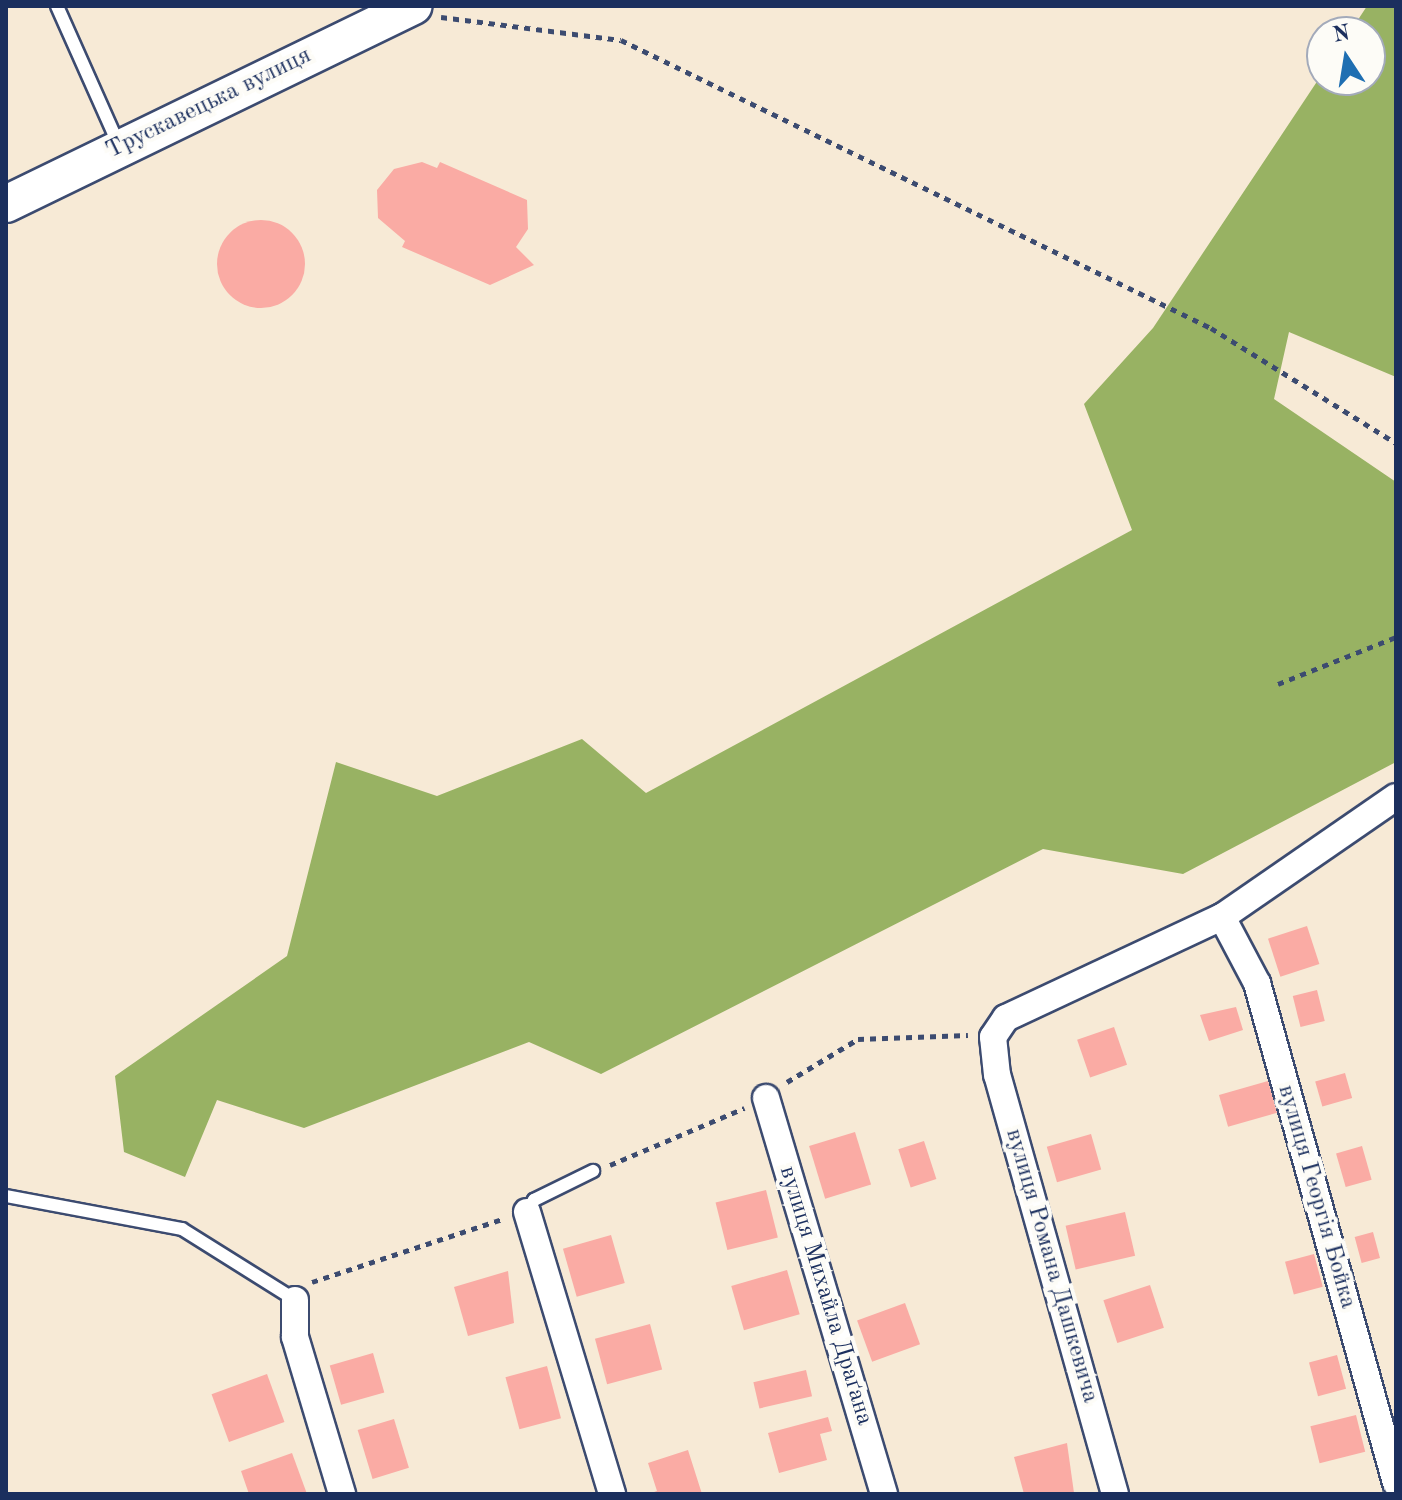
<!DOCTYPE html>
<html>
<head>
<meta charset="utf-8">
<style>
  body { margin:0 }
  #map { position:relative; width:1402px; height:1500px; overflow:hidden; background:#f7ead6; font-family:"Old Standard TT",serif }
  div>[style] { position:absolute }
  .forest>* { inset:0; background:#98b263 }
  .building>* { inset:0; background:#faaba4; transform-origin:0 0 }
  .round { border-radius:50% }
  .path>* { height:5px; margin-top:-2.5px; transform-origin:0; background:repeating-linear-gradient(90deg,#3c4b70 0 6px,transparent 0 12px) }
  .roads { filter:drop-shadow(2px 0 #3c4b70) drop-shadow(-2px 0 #3c4b70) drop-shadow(0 2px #3c4b70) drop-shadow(0 -2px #3c4b70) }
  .lane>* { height:12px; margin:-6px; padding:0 6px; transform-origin:6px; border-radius:6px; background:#fff }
  .street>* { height:26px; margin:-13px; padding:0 13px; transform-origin:13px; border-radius:13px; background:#fff }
  .secondary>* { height:36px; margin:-18px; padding:0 18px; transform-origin:18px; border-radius:18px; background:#fff }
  span { translate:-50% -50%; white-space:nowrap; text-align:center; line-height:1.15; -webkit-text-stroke:8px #fdfcf7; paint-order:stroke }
  .street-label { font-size:24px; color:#1b2f5e }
  .frame { position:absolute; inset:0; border:8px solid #1b2f5e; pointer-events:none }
  .north { position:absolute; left:1306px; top:16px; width:80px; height:80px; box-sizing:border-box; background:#fdfcf7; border:2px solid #a3aaba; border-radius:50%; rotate:348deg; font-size:22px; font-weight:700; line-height:32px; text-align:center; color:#1b2f5e }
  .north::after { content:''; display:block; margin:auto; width:28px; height:36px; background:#1f6fb2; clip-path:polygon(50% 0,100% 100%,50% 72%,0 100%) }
</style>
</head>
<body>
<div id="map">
  <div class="forest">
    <div style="clip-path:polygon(1367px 6px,1394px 6px,1396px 13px,1396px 377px,1289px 332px,1274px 399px,1396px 482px,1396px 762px,1183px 874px,1043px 849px,601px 1074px,529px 1042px,304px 1128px,217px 1100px,185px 1177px,124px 1152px,115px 1076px,287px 956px,336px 762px,437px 796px,582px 739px,646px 793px,1132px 530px,1084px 404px,1153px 328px,1322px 74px,1322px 80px,1370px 80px,1370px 32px,1350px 32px)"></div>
  </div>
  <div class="building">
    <div style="clip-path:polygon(422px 162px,437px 168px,440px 162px,527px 200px,528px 229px,516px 247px,534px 265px,490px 285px,402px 247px,405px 241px,378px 218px,377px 190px,394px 169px)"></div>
    <div class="round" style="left:217px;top:220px;width:88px;height:88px"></div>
    <div style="left:1307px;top:926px;width:40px;height:41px;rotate:72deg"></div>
    <div style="left:1317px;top:990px;width:32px;height:25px;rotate:76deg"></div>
    <div style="clip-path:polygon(1236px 1007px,1243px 1030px,1209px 1041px,1200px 1015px)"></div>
    <div style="left:1114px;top:1027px;width:40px;height:39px;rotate:71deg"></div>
    <div style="left:1345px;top:1073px;width:26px;height:31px;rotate:74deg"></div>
    <div style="left:1268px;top:1081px;width:33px;height:51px;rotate:74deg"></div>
    <div style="left:855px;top:1132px;width:55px;height:48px;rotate:73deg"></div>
    <div style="left:1091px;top:1134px;width:37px;height:46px;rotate:74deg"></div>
    <div style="left:924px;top:1141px;width:40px;height:27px;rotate:72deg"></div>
    <div style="left:1362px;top:1146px;width:35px;height:27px;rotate:74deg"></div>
    <div style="left:766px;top:1190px;width:49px;height:52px;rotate:76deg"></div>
    <div style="left:1125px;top:1212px;width:45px;height:61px;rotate:77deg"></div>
    <div style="left:1373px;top:1232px;width:27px;height:19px;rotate:75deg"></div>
    <div style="left:611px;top:1235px;width:50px;height:50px;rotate:74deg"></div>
    <div style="left:1314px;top:1254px;width:34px;height:30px;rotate:75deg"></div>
    <div style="left:787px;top:1270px;width:46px;height:58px;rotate:74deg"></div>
    <div style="clip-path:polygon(508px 1271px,514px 1323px,468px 1336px,454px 1287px)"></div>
    <div style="left:1150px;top:1285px;width:45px;height:49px;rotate:72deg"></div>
    <div style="left:905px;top:1303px;width:44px;height:51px;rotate:70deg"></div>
    <div style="left:650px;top:1324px;width:47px;height:57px;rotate:75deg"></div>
    <div style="left:373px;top:1353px;width:41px;height:45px;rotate:74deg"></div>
    <div style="left:1337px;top:1355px;width:35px;height:29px;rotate:75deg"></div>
    <div style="left:547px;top:1366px;width:54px;height:43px;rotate:75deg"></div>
    <div style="left:806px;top:1370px;width:27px;height:54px;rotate:77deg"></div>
    <div style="left:267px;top:1374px;width:51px;height:59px;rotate:70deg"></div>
    <div style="left:1356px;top:1415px;width:38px;height:47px;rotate:76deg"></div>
    <div style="clip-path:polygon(828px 1417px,832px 1431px,820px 1434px,827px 1460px,779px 1473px,768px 1433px)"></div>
    <div style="left:394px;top:1419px;width:51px;height:38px;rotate:73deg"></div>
    <div style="clip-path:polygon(1067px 1443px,1074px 1493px,1024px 1494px,1014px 1457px)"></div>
    <div style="clip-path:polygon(688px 1450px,702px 1494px,648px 1494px,657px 1491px,648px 1463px)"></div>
    <div style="clip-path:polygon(292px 1453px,307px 1494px,249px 1494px,241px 1471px)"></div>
  </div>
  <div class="path">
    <div style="left:441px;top:17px;width:181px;rotate:7.3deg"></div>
    <div style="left:621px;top:40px;width:657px;rotate:26.02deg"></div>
    <div style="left:1211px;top:328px;width:218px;rotate:31.9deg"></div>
    <div style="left:1278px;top:684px;width:127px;rotate:-21.7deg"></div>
    <div style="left:787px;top:1082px;width:83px;rotate:-31.2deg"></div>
    <div style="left:858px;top:1039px;width:110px;rotate:-2.1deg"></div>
    <div style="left:610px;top:1165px;width:146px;rotate:-23deg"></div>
    <div style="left:312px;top:1282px;width:201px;rotate:-18.3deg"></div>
  </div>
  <div class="roads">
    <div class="lane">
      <div style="left:57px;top:6px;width:152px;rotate:66deg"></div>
      <div style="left:6px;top:1196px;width:179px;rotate:10.6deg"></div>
      <div style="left:182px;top:1229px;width:133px;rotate:32.1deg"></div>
      <div style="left:527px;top:1212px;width:14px;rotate:-60deg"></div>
      <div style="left:534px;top:1200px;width:66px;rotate:-26.2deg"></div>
    </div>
    <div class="street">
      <div style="left:1222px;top:917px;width:75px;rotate:62.1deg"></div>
      <div style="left:1257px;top:983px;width:519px;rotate:74.46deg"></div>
      <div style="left:766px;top:1098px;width:413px;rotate:73.4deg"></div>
      <div style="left:527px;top:1212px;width:295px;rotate:73.2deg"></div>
      <div style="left:295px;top:1300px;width:37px;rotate:90deg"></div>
      <div style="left:295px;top:1337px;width:164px;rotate:73.3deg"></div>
      <div style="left:1115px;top:1494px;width:435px;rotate:-105.7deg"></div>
      <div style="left:997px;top:1075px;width:38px;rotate:-96deg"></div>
      <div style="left:993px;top:1037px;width:23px;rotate:-56deg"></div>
      <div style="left:1006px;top:1018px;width:238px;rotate:-25.1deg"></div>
      <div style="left:1222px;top:917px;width:211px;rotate:-34.6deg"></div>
    </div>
    <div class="secondary">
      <div style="left:6px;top:204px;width:453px;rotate:-25.9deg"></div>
    </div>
  </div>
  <div class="street-label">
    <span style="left:209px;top:104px;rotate:-26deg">Трускавецька вулиця</span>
    <span style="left:1316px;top:1197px;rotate:74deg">вулиця Георгія Бойка</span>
    <span style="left:1051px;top:1266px;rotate:74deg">вулиця Романа Дашкевича</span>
    <span style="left:825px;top:1296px;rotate:73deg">вулиця Михайла Драґана</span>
  </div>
  <div class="frame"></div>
  <div class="north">N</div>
</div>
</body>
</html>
